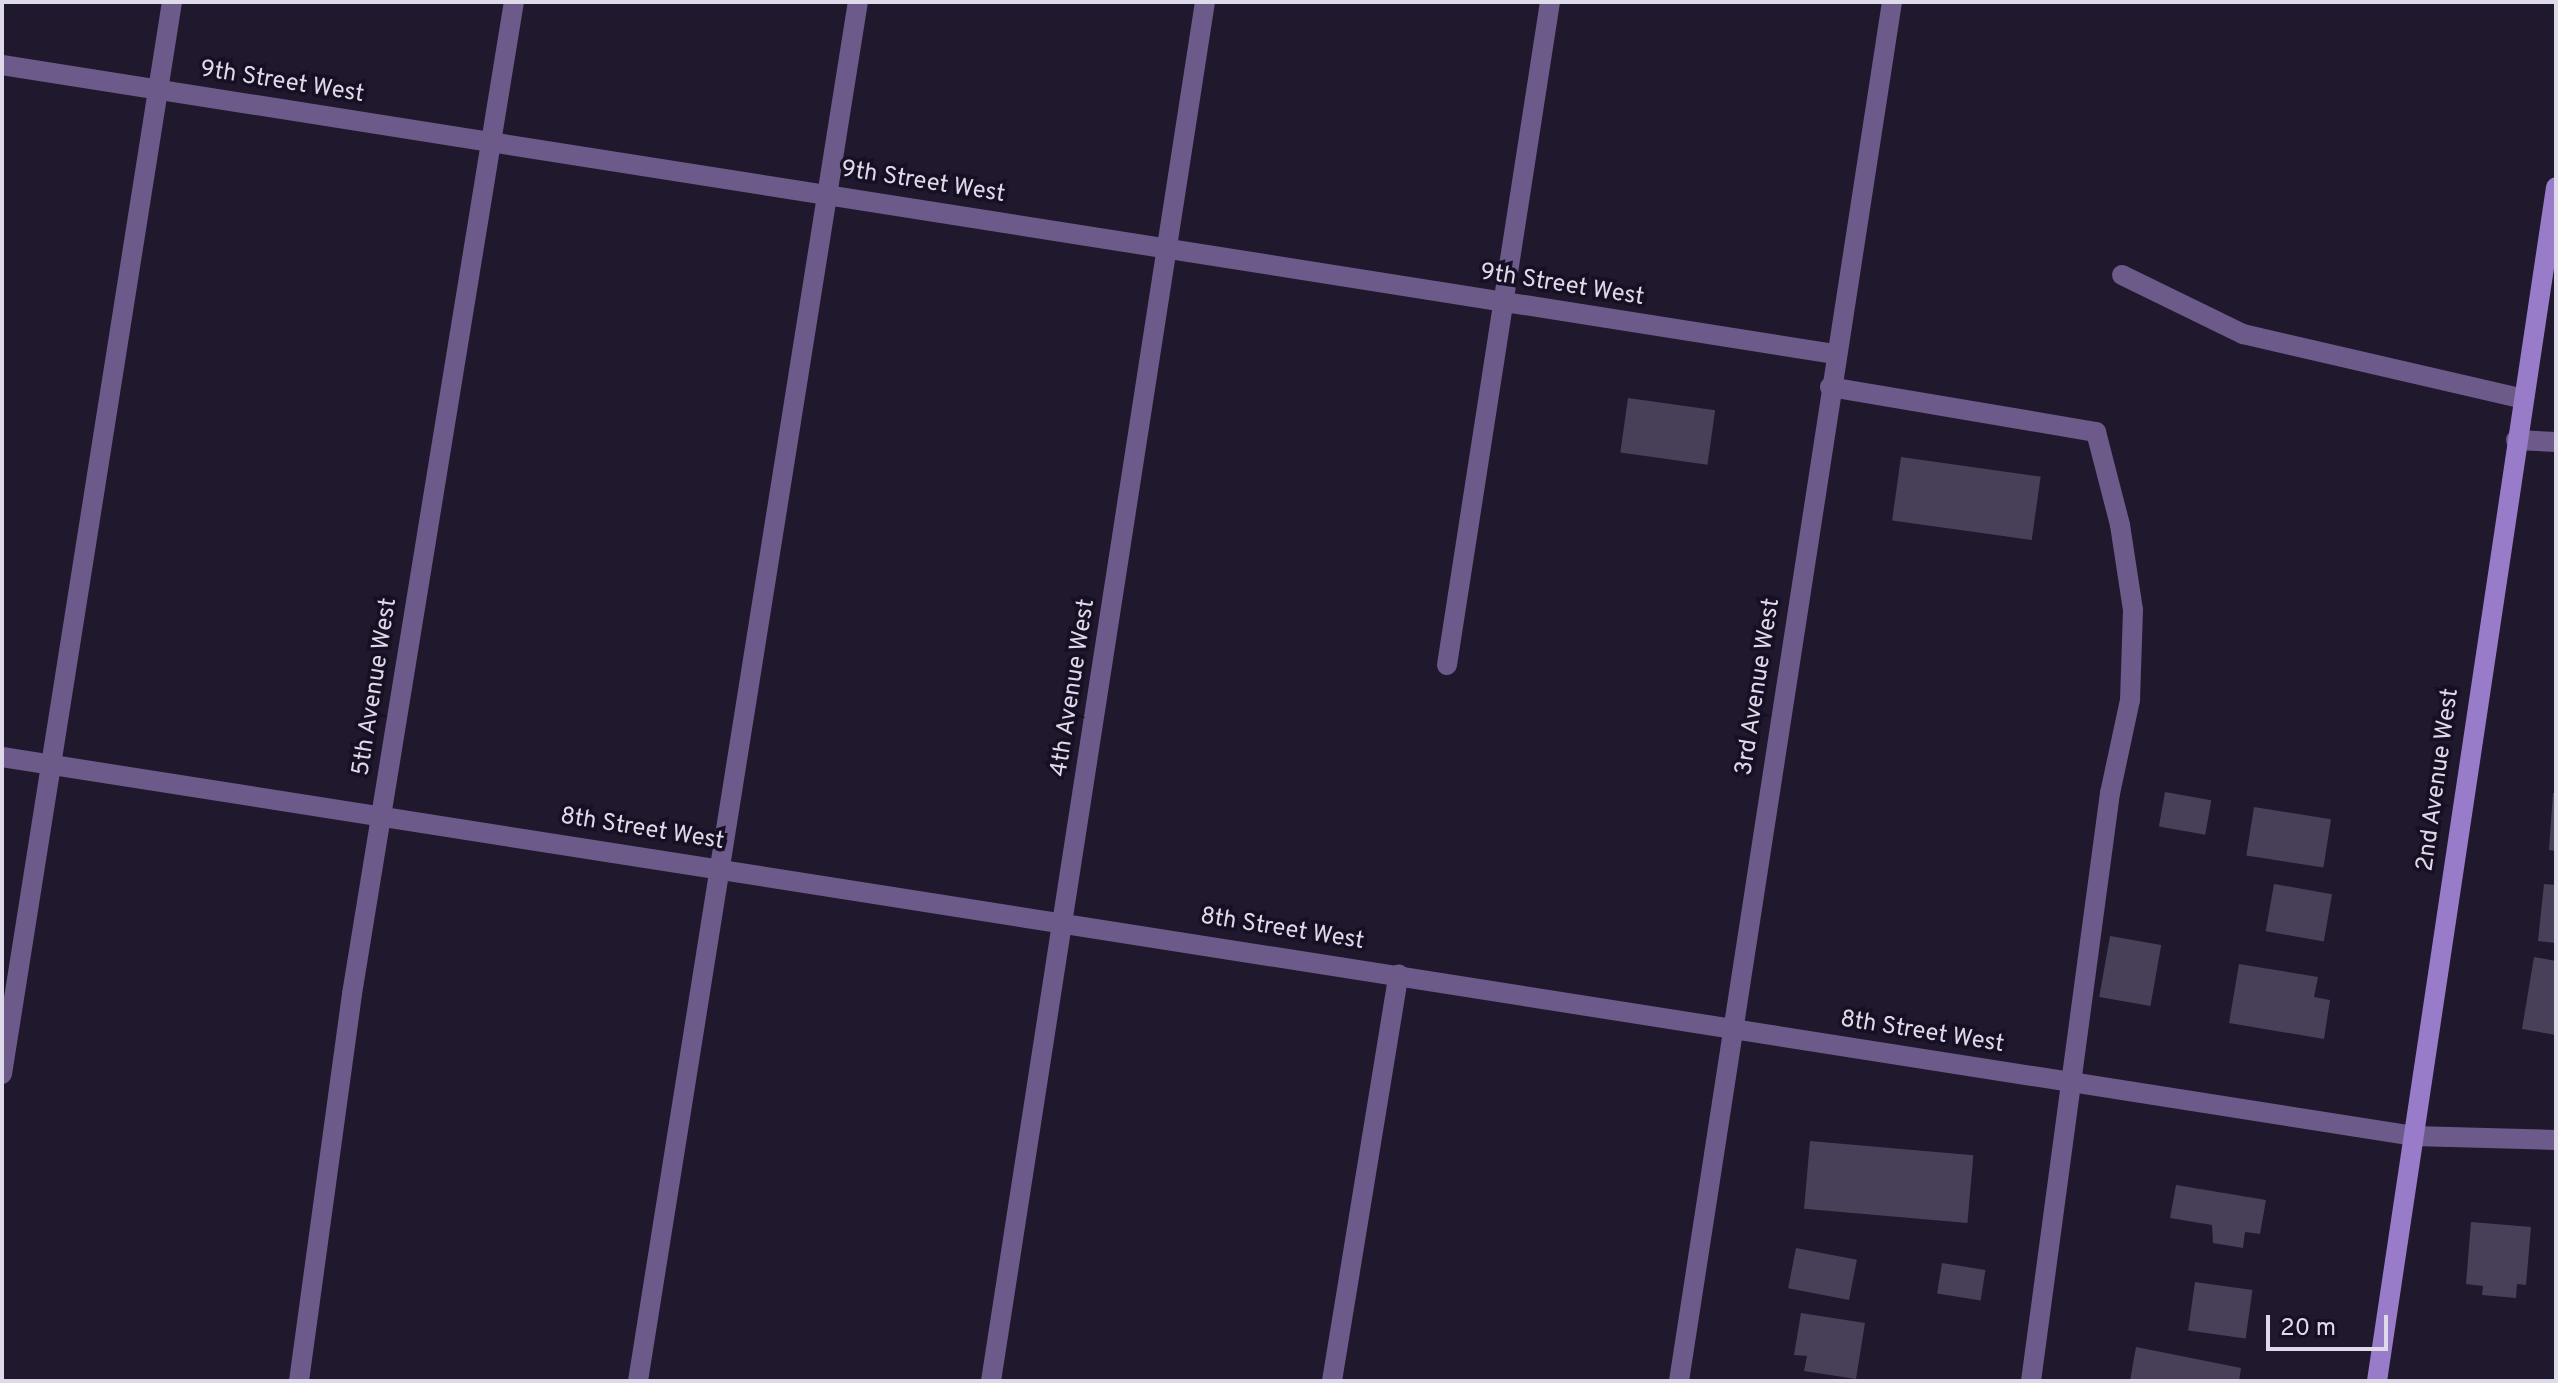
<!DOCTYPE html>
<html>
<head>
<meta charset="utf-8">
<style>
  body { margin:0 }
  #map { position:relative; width:2558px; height:1383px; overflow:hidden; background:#20182d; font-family:Overpass,sans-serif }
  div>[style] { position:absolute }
  .building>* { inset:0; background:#484058; transform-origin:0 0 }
  .service>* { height:20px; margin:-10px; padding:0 10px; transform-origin:10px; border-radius:10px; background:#6c5a8a }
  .minor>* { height:20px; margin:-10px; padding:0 10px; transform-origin:10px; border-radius:10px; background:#6c5a8a }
  .secondary>* { height:20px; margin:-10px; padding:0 10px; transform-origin:10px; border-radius:10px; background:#997cc9 }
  span { translate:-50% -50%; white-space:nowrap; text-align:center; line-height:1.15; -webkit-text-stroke:7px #170f23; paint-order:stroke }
  .street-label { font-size:24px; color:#dfdae9 }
  .frame { position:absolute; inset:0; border:4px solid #dfdae9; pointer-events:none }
  .scale { position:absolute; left:2266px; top:1315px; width:122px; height:36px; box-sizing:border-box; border:4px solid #dfdae9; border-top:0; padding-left:10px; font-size:24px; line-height:28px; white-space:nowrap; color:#dfdae9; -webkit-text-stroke:6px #170f23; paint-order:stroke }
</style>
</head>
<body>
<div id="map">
  <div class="building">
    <div style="left:1628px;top:398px;width:88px;height:55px;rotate:8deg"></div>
    <div style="left:1901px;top:457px;width:141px;height:64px;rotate:8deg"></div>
    <div style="left:2165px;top:792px;width:47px;height:35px;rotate:10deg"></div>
    <div style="clip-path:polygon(2553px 793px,2556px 793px,2556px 851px,2549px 850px)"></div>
    <div style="left:2254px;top:807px;width:78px;height:49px;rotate:9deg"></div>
    <div style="left:2274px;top:884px;width:59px;height:48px;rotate:10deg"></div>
    <div style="clip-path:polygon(2544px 884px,2556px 885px,2556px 943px,2538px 941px)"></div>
    <div style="left:2110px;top:936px;width:52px;height:62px;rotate:10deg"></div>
    <div style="clip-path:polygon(2534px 957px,2556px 961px,2556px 1035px,2522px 1029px)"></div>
    <div style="clip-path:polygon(2239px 964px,2318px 977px,2314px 997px,2330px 1000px,2324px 1039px,2229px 1023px)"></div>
    <div style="left:1810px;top:1141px;width:164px;height:68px;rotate:5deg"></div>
    <div style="clip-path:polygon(2176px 1185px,2266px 1200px,2260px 1234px,2245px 1232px,2243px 1248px,2213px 1243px,2212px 1225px,2170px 1218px)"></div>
    <div style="clip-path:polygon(2471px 1222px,2531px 1227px,2526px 1285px,2517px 1284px,2516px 1298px,2482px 1295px,2483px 1286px,2466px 1284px)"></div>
    <div style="left:1796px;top:1248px;width:62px;height:41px;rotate:11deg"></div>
    <div style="left:1942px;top:1263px;width:44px;height:31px;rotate:9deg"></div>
    <div style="left:2195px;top:1282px;width:58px;height:49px;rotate:8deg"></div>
    <div style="clip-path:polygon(1801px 1313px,1865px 1323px,1856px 1379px,1804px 1371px,1807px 1356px,1794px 1355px)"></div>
    <div style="clip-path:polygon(2136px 1347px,2241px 1368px,2239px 1381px,2130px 1381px)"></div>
  </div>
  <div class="service">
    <div style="left:2122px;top:275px;width:135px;rotate:26deg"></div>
    <div style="left:2243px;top:334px;width:284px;rotate:13deg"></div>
    <div style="left:1830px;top:387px;width:270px;rotate:9.6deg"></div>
    <div style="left:2096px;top:432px;width:96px;rotate:75.5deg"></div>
    <div style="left:2120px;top:525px;width:86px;rotate:81.3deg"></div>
    <div style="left:2133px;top:610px;width:90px;rotate:91.9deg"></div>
    <div style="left:2130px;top:700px;width:95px;rotate:102.1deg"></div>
    <div style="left:2110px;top:793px;width:593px;rotate:97.65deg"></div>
    <div style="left:1447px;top:665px;width:671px;rotate:-81.17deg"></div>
    <div style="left:2px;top:1074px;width:1085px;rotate:-80.99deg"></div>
    <div style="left:638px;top:1381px;width:1396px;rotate:-80.94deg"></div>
    <div style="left:1332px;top:1381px;width:412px;rotate:-80.7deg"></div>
  </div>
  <div class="minor">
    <div style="left:2px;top:65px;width:1856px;rotate:8.96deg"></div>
    <div style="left:2516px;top:440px;width:40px;rotate:2.9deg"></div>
    <div style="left:2px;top:757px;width:2441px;rotate:8.93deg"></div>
    <div style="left:2413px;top:1136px;width:143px;rotate:1.6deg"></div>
    <div style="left:299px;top:1381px;width:391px;rotate:-82.2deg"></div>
    <div style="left:352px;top:994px;width:1005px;rotate:-80.73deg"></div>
    <div style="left:991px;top:1381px;width:1396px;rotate:-81.18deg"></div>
    <div style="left:1679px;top:1381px;width:1395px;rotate:-81.22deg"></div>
  </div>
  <div class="secondary">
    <div style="left:2377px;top:1381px;width:1207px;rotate:-81.47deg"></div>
  </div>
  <div class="street-label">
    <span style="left:282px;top:83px;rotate:9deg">9th Street West</span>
    <span style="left:923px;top:183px;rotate:9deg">9th Street West</span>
    <span style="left:1562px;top:286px;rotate:9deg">9th Street West</span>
    <span style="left:376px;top:687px;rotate:-81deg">5th Avenue West</span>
    <span style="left:1759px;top:687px;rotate:-81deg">3rd Avenue West</span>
    <span style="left:1074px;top:688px;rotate:-81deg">4th Avenue West</span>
    <span style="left:2439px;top:780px;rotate:-82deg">2nd Avenue West</span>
    <span style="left:642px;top:830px;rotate:9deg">8th Street West</span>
    <span style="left:1282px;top:930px;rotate:9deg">8th Street West</span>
    <span style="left:1922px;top:1033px;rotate:9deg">8th Street West</span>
  </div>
  <div class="frame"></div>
  <div class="scale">20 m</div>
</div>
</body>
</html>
